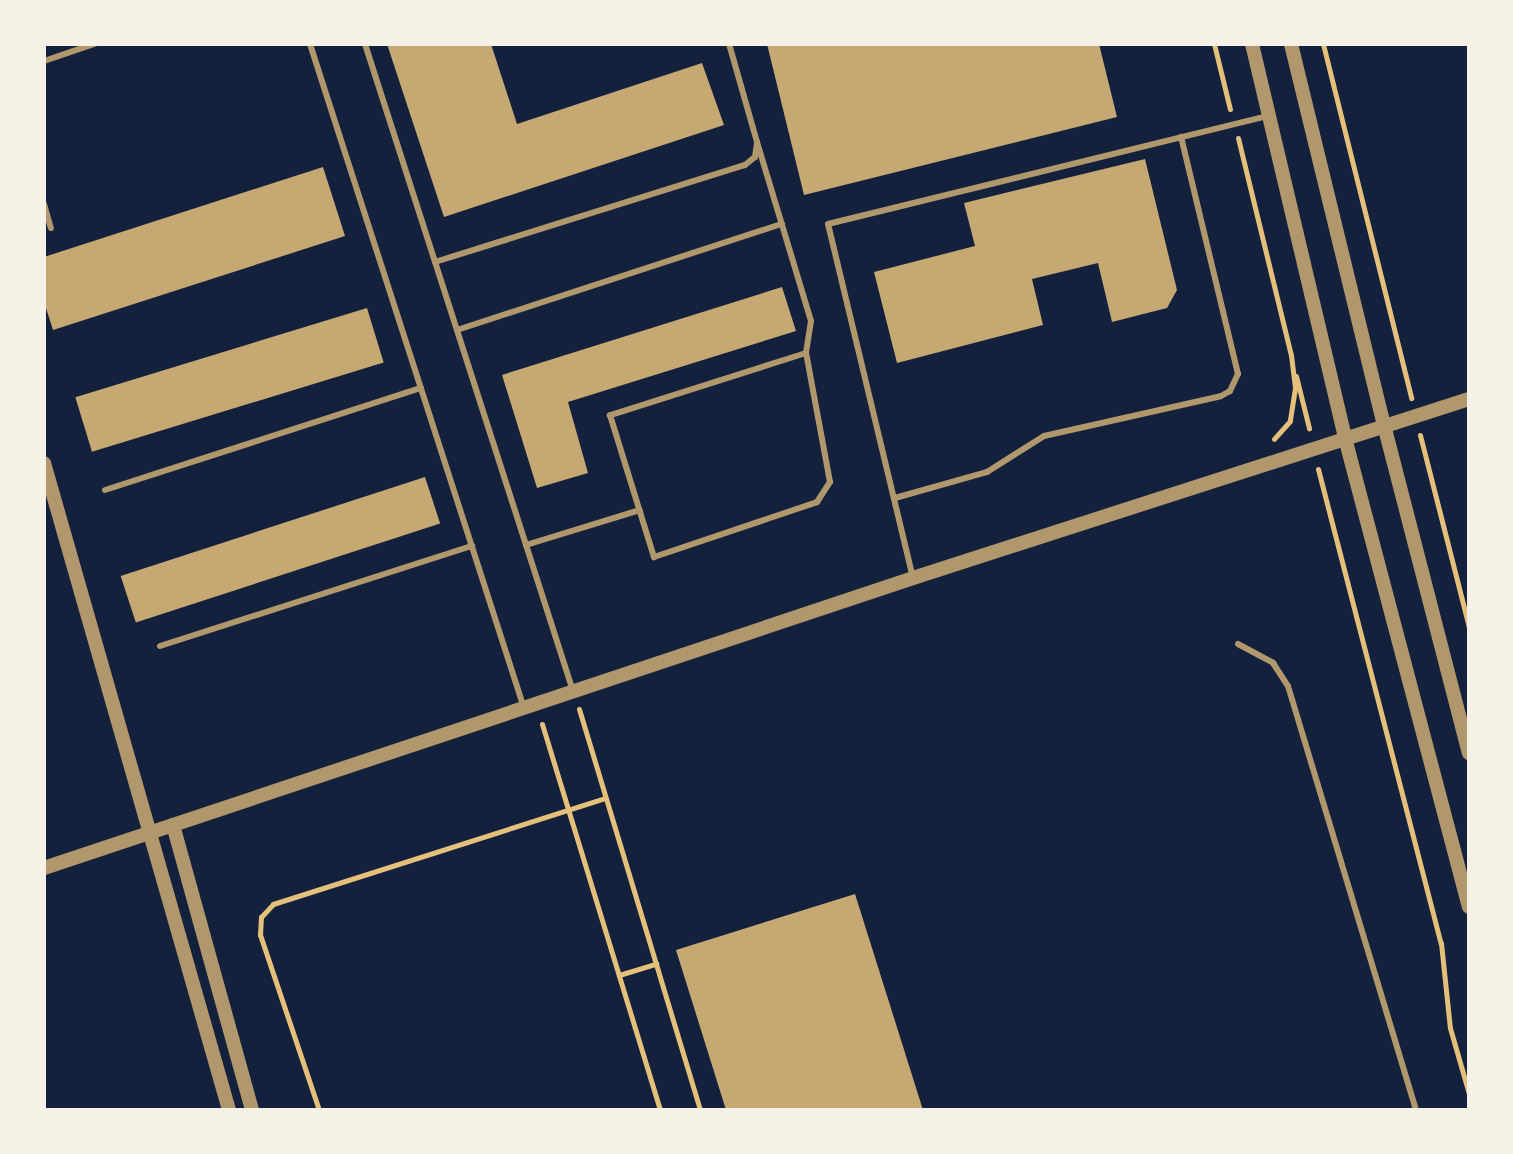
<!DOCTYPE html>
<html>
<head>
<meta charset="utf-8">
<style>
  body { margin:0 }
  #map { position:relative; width:1513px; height:1154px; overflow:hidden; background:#14213d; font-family:"Varela Round",sans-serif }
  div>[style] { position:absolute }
  .building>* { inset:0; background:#c6a872; transform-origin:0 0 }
  .path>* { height:5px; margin:-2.5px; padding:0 2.5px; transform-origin:2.5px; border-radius:2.5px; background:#e5c07b }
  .service>* { height:6px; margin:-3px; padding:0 3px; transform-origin:3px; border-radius:3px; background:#b1986c }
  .tertiary>* { height:14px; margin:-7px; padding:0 7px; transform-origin:7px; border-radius:7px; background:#b1986c }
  span { translate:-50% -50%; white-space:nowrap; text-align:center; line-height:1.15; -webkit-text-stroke:6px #f6f1e7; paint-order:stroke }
  .frame { position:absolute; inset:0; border:46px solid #f6f1e7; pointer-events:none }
</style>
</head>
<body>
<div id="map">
  <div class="building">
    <div style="clip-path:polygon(387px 44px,491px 44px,517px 124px,702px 63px,724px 125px,444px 217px)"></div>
    <div style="clip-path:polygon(767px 44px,1099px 44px,1117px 117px,804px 195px)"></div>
    <div style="clip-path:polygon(1145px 159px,1177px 290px,1167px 308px,1112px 322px,1098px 263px,1032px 279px,1043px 325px,897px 363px,874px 272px,975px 246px,964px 203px)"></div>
    <div style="clip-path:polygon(323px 167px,345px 236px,53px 330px,44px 302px,44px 257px)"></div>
    <div style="clip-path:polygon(782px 287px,796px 331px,568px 402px,588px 473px,537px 488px,502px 375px)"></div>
    <div style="left:367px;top:308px;width:57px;height:305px;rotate:73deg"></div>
    <div style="left:425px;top:477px;width:49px;height:320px;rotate:72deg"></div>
    <div style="clip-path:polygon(855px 894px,923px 1110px,726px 1110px,676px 950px)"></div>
  </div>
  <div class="path">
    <div style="left:1214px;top:44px;width:67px;rotate:76.2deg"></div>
    <div style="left:1323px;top:44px;width:365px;rotate:76deg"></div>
    <div style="left:1238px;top:138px;width:223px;rotate:76.3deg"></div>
    <div style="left:1291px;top:355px;width:33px;rotate:83deg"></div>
    <div style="left:1295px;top:388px;width:33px;rotate:99deg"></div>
    <div style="left:1290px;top:421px;width:24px;rotate:132deg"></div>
    <div style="left:1296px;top:376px;width:54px;rotate:76deg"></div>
    <div style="left:1420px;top:435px;width:198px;rotate:75.7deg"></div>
    <div style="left:1318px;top:469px;width:490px;rotate:75.5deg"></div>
    <div style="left:1441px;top:943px;width:85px;rotate:84deg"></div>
    <div style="left:1450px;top:1028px;width:69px;rotate:73.9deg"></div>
    <div style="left:579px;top:709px;width:419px;rotate:73.2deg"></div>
    <div style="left:542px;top:724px;width:404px;rotate:73deg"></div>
    <div style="left:619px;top:975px;width:39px;rotate:-17deg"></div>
    <div style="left:319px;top:1110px;width:185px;rotate:-108.6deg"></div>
    <div style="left:260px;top:935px;width:18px;rotate:-87deg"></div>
    <div style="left:261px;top:917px;width:18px;rotate:-47deg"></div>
    <div style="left:273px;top:904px;width:349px;rotate:-17.7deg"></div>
  </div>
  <div class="service">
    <div style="left:310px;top:44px;width:698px;rotate:72.14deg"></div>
    <div style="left:365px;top:44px;width:680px;rotate:72.18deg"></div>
    <div style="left:44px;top:61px;width:53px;rotate:-18.8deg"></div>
    <div style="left:757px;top:142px;width:187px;rotate:73.2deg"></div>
    <div style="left:811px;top:321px;width:32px;rotate:99deg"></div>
    <div style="left:806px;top:353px;width:206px;rotate:162.4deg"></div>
    <div style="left:610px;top:415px;width:149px;rotate:72.8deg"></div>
    <div style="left:654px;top:557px;width:172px;rotate:-18.6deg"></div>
    <div style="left:817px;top:502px;width:24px;rotate:-57deg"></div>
    <div style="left:830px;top:482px;width:131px;rotate:-100.5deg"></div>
    <div style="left:44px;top:204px;width:25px;rotate:74deg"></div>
    <div style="left:435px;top:262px;width:325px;rotate:-17.4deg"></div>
    <div style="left:745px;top:165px;width:13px;rotate:-39deg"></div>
    <div style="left:755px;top:157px;width:15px;rotate:-82deg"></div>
    <div style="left:757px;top:142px;width:102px;rotate:-105.9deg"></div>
    <div style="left:457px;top:330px;width:342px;rotate:-18.1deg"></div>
    <div style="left:105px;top:490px;width:332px;rotate:-17.9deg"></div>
    <div style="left:895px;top:498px;width:96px;rotate:-15.8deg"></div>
    <div style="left:987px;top:472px;width:67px;rotate:-32.3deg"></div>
    <div style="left:1044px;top:436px;width:181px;rotate:-12.7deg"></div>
    <div style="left:1221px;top:396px;width:10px;rotate:-29deg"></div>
    <div style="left:1230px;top:391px;width:19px;rotate:-65deg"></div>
    <div style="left:1238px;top:374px;width:244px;rotate:-103.5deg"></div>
    <div style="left:526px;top:545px;width:119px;rotate:-17.1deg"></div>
    <div style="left:913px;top:578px;width:364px;rotate:-103.5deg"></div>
    <div style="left:828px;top:224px;width:453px;rotate:-13.8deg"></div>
    <div style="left:1238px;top:644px;width:40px;rotate:28deg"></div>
    <div style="left:1273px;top:663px;width:27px;rotate:57deg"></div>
    <div style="left:1288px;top:686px;width:443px;rotate:73.2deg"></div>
    <div style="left:160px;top:646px;width:328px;rotate:-17.8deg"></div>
  </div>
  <div class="tertiary">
    <div style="left:1252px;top:44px;width:405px;rotate:76.7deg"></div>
    <div style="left:1345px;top:438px;width:485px;rotate:75.2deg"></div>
    <div style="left:1291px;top:44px;width:392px;rotate:76.3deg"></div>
    <div style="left:1384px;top:425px;width:339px;rotate:75.5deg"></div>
    <div style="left:44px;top:463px;width:673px;rotate:74.04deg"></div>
    <div style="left:173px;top:825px;width:296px;rotate:74.5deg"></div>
    <div style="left:44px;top:868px;width:916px;rotate:-18.45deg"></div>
    <div style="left:913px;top:578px;width:584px;rotate:-17.85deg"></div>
  </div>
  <div class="frame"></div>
</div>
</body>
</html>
